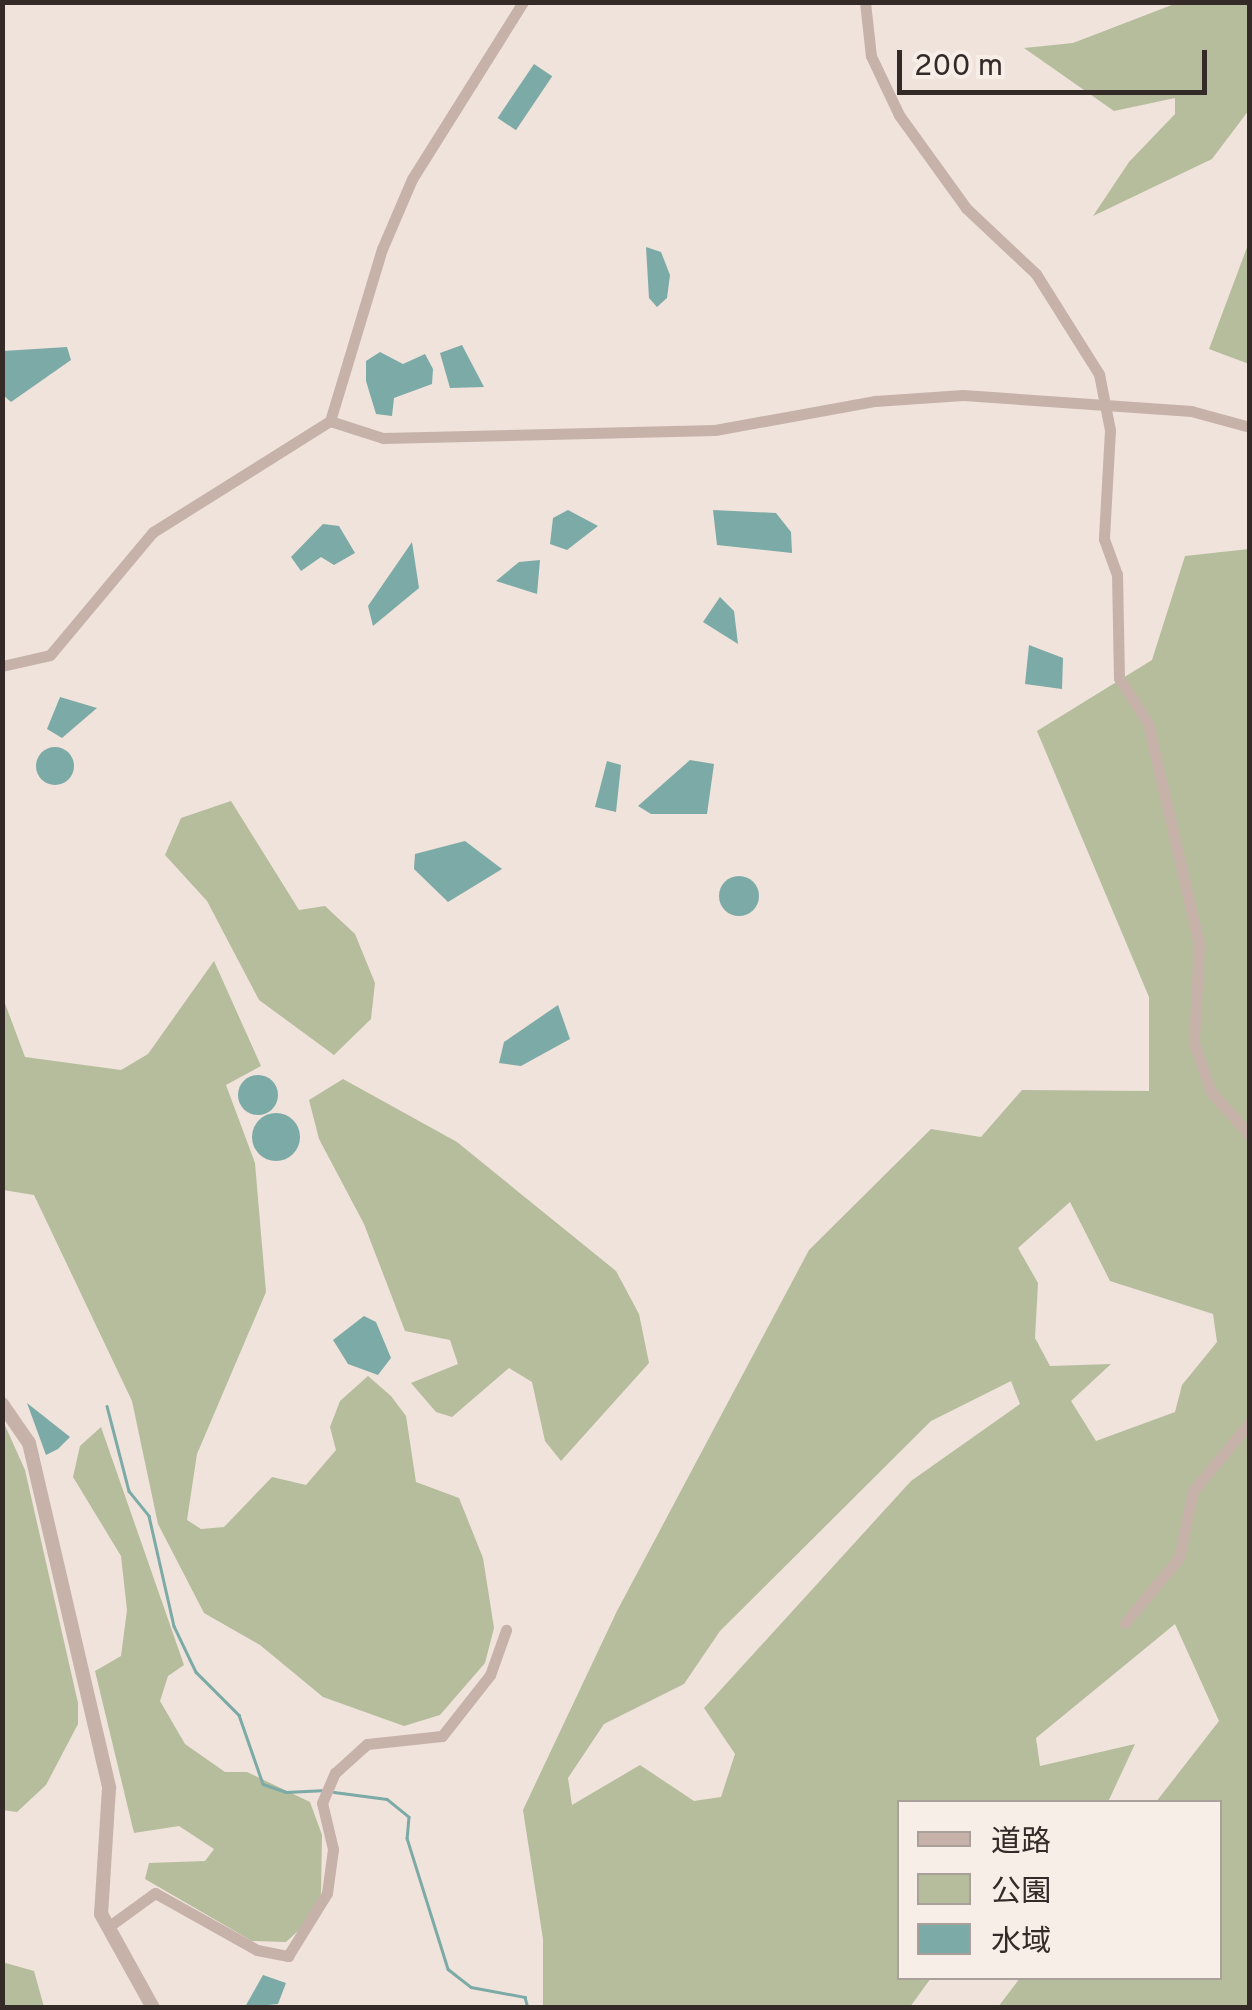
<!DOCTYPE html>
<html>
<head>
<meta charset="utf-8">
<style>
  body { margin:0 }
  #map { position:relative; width:1252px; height:2010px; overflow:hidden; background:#efe3db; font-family:Overpass,"Noto Sans JP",sans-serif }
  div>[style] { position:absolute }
  .green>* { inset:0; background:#b6bd9c }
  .water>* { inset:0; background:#7caaa6; transform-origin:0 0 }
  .round { border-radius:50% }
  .stream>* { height:2.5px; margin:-1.25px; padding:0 1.25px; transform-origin:1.25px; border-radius:1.25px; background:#7caaa6 }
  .minor>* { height:11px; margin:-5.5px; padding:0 5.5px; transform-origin:5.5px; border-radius:5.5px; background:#c6b2a8 }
  .tertiary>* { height:14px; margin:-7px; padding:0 7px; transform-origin:7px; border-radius:7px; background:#c6b2a8 }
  span { translate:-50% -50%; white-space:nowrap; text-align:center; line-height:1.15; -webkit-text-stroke:8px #f7eee7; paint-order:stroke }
  .frame { position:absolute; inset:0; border:5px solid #342a28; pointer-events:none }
  .legend { position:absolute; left:897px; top:1800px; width:325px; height:180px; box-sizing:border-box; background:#f7eee7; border:2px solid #a9a09b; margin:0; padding:12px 18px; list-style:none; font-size:30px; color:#342a28 }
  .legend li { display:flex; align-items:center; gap:20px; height:50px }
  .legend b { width:50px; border:2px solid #a9a09b }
  .scale { position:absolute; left:897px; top:50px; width:310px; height:45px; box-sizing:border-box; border:5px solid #342a28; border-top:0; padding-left:12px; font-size:30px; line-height:35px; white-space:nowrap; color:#342a28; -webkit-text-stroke:8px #f7eee7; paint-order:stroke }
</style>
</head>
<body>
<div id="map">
  <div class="green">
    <div style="clip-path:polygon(1177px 3px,1249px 3px,1249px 110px,1212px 159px,1093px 216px,1129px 162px,1175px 114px,1175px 98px,1114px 111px,1024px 48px,1073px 43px)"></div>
    <div style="clip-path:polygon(1249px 242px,1249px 364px,1209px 349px)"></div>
    <div style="clip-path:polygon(evenodd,1249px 549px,1249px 2007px,998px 2007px,1020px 1978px,1220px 1978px,1220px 1802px,1156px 1802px,1219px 1721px,1175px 1624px,1036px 1738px,1040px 1766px,1135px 1744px,1108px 1802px,900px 1802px,900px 1978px,931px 1978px,910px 2007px,543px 2007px,543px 1939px,523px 1810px,617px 1611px,809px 1250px,931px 1129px,981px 1137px,1022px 1090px,1149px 1091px,1149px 997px,1037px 731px,1152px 660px,1185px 556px,1249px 549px,1070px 1202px,1110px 1281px,1213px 1314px,1217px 1342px,1182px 1385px,1175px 1412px,1096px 1441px,1071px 1401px,1111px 1364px,1050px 1366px,1035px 1338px,1038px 1283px,1018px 1248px,1070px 1202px,1249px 549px,1011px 1381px,1020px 1404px,911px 1481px,704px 1708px,735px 1754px,721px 1797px,694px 1801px,640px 1765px,572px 1805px,568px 1778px,604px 1724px,684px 1684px,720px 1631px,931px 1421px,1011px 1381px)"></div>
    <div style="clip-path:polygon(231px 801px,299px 910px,325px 906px,355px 934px,375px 983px,371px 1019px,334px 1055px,259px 1000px,207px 901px,165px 855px,181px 818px)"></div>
    <div style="clip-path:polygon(214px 961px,261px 1066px,226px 1085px,255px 1163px,266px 1292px,197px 1454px,187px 1520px,201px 1529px,224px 1527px,272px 1477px,306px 1485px,336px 1450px,330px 1427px,340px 1401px,368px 1376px,391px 1396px,406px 1416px,416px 1482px,459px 1498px,483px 1558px,494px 1628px,485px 1663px,440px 1715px,404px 1726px,323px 1697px,260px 1645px,204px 1613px,158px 1524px,132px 1401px,34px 1195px,3px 1190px,3px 998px,25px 1057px,121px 1070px,148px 1054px)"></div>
    <div style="clip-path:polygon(343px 1079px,457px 1142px,616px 1271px,639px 1314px,649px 1363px,561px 1461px,545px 1441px,532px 1382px,509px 1368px,452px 1417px,436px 1412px,411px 1383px,458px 1364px,450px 1340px,405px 1331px,364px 1224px,319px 1139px,309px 1100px)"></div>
    <div style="clip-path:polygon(3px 1421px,25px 1470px,78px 1703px,78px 1724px,46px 1785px,17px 1812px,2px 1810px)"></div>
    <div style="clip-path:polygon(101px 1427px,184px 1665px,168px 1676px,160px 1701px,185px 1744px,225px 1772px,247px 1772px,310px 1802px,322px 1835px,321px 1893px,308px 1922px,286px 1942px,252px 1941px,145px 1879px,149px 1863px,205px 1861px,214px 1849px,179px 1826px,134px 1833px,95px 1671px,121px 1656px,127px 1610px,121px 1556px,73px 1477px,80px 1446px)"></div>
    <div style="clip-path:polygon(2px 1962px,34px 1971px,44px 2007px,3px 2007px)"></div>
  </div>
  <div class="water">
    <div style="left:534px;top:64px;width:22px;height:65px;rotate:34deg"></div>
    <div style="clip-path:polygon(646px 247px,661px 252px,670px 275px,667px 298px,657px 307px,649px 298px)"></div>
    <div style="clip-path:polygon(462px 345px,484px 387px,450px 388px,440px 353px)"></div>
    <div style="clip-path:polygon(67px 347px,71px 360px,11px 402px,3px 395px,3px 351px)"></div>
    <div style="clip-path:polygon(380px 352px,403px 364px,425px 354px,433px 369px,432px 384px,394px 398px,392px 416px,376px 414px,366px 381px,366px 361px)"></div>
    <div style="clip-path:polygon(568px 510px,598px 526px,567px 550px,550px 544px,553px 518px)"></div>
    <div style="clip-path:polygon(713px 510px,776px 513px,791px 532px,792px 553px,717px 545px)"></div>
    <div style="clip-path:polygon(323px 524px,339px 526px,355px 553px,334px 565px,321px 557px,301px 571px,291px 557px)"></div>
    <div style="clip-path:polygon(412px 542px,419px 588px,373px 626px,368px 606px)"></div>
    <div style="clip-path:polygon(540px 560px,537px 594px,496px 581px,519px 562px)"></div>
    <div style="clip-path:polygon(720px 597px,734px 611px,738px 644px,703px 622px)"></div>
    <div style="clip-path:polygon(1029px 645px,1063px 658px,1062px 689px,1025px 684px)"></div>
    <div style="clip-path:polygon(60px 697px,97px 708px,62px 738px,47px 729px)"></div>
    <div class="round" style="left:36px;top:747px;width:38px;height:38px"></div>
    <div style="clip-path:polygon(690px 760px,714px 764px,707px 814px,651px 814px,638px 806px)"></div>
    <div style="clip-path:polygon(607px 761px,621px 765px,616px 812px,595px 807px)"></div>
    <div style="clip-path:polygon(465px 841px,502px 869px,448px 902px,414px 869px,415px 854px)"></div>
    <div class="round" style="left:719px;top:876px;width:40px;height:40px"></div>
    <div style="clip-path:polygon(558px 1005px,570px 1039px,521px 1066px,499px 1063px,504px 1042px)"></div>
    <div class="round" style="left:238px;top:1075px;width:40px;height:40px"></div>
    <div class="round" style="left:252px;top:1113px;width:48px;height:48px"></div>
    <div style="clip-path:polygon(364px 1316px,376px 1322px,391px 1358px,378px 1375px,348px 1364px,333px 1340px)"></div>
    <div style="clip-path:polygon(27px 1403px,70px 1437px,58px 1449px,46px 1455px)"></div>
    <div style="clip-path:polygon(263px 1975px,286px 1983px,278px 2004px,245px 2007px)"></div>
  </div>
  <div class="stream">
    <div style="left:107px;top:1406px;width:88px;rotate:75.5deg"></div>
    <div style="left:129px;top:1491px;width:32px;rotate:51deg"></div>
    <div style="left:149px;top:1516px;width:113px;rotate:77.2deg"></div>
    <div style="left:174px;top:1626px;width:51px;rotate:64.4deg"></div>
    <div style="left:196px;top:1672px;width:61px;rotate:45deg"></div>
    <div style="left:239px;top:1715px;width:73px;rotate:70.8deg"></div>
    <div style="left:263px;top:1784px;width:24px;rotate:19deg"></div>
    <div style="left:286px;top:1792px;width:35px;rotate:-3deg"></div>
    <div style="left:334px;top:1792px;width:53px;rotate:7.5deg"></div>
    <div style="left:387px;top:1799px;width:28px;rotate:39deg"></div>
    <div style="left:409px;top:1817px;width:21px;rotate:95deg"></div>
    <div style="left:407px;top:1838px;width:137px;rotate:72.6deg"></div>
    <div style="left:448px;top:1969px;width:29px;rotate:38deg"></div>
    <div style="left:471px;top:1987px;width:55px;rotate:10.5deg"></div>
    <div style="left:525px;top:1997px;width:11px;rotate:75deg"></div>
  </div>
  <div class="minor">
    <div style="left:865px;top:2px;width:54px;rotate:83.7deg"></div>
    <div style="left:871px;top:56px;width:65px;rotate:64.6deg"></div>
    <div style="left:899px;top:115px;width:115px;rotate:54.2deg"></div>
    <div style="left:966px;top:208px;width:96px;rotate:43.3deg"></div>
    <div style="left:1036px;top:274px;width:118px;rotate:57.8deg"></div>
    <div style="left:1099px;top:374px;width:57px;rotate:78.9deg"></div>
    <div style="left:1110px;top:430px;width:109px;rotate:93.2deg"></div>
    <div style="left:1104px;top:539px;width:37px;rotate:70deg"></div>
    <div style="left:1117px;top:574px;width:104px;rotate:88.9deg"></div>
    <div style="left:1119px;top:678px;width:54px;rotate:57.2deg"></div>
    <div style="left:1148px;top:723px;width:227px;rotate:77deg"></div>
    <div style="left:1199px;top:944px;width:99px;rotate:92.9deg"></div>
    <div style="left:1194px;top:1043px;width:52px;rotate:70.9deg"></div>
    <div style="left:1211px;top:1092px;width:58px;rotate:47.8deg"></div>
    <div style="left:330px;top:421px;width:56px;rotate:17.8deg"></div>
    <div style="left:383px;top:438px;width:332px;rotate:-1.4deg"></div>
    <div style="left:715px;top:430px;width:163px;rotate:-10.3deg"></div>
    <div style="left:875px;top:401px;width:88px;rotate:-3.9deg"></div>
    <div style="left:963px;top:395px;width:229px;rotate:4deg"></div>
    <div style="left:1191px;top:411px;width:61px;rotate:15.2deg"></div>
    <div style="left:2px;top:666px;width:49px;rotate:-12.9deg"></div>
    <div style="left:50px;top:655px;width:160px;rotate:-50.1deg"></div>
    <div style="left:153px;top:532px;width:209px;rotate:-32.1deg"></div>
    <div style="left:330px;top:421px;width:180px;rotate:-73.2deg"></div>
    <div style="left:382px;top:249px;width:76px;rotate:-66.8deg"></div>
    <div style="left:412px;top:179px;width:209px;rotate:-57.9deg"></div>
    <div style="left:1125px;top:1623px;width:85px;rotate:-50.3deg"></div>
    <div style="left:1179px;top:1558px;width:68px;rotate:-78.2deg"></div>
    <div style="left:1193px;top:1491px;width:89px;rotate:-50.4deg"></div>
    <div style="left:108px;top:1927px;width:58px;rotate:-35.9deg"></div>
    <div style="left:155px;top:1893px;width:117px;rotate:29.2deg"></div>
    <div style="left:257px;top:1950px;width:32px;rotate:11deg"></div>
    <div style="left:288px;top:1956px;width:74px;rotate:-58.2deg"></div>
    <div style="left:327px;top:1893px;width:44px;rotate:-82.2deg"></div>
    <div style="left:333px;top:1849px;width:47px;rotate:-103.4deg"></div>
    <div style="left:322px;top:1803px;width:33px;rotate:-67deg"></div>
    <div style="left:335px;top:1773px;width:43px;rotate:-42.2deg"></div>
    <div style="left:367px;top:1744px;width:75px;rotate:-6.1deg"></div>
    <div style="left:442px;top:1736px;width:78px;rotate:-51.8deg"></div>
    <div style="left:490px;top:1675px;width:48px;rotate:-70.4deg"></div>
  </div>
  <div class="tertiary">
    <div style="left:2px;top:1404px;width:47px;rotate:55.3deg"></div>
    <div style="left:29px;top:1443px;width:354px;rotate:76.9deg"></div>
    <div style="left:109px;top:1788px;width:126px;rotate:93.6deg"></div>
    <div style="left:101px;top:1914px;width:107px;rotate:61deg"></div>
  </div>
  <div class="frame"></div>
  <ul class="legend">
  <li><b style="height:12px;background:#c6b2a8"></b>道路</li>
  <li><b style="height:28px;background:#b6bd9c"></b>公園</li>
  <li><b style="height:28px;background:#7caaa6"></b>水域</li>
  </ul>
  <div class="scale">200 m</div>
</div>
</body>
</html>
